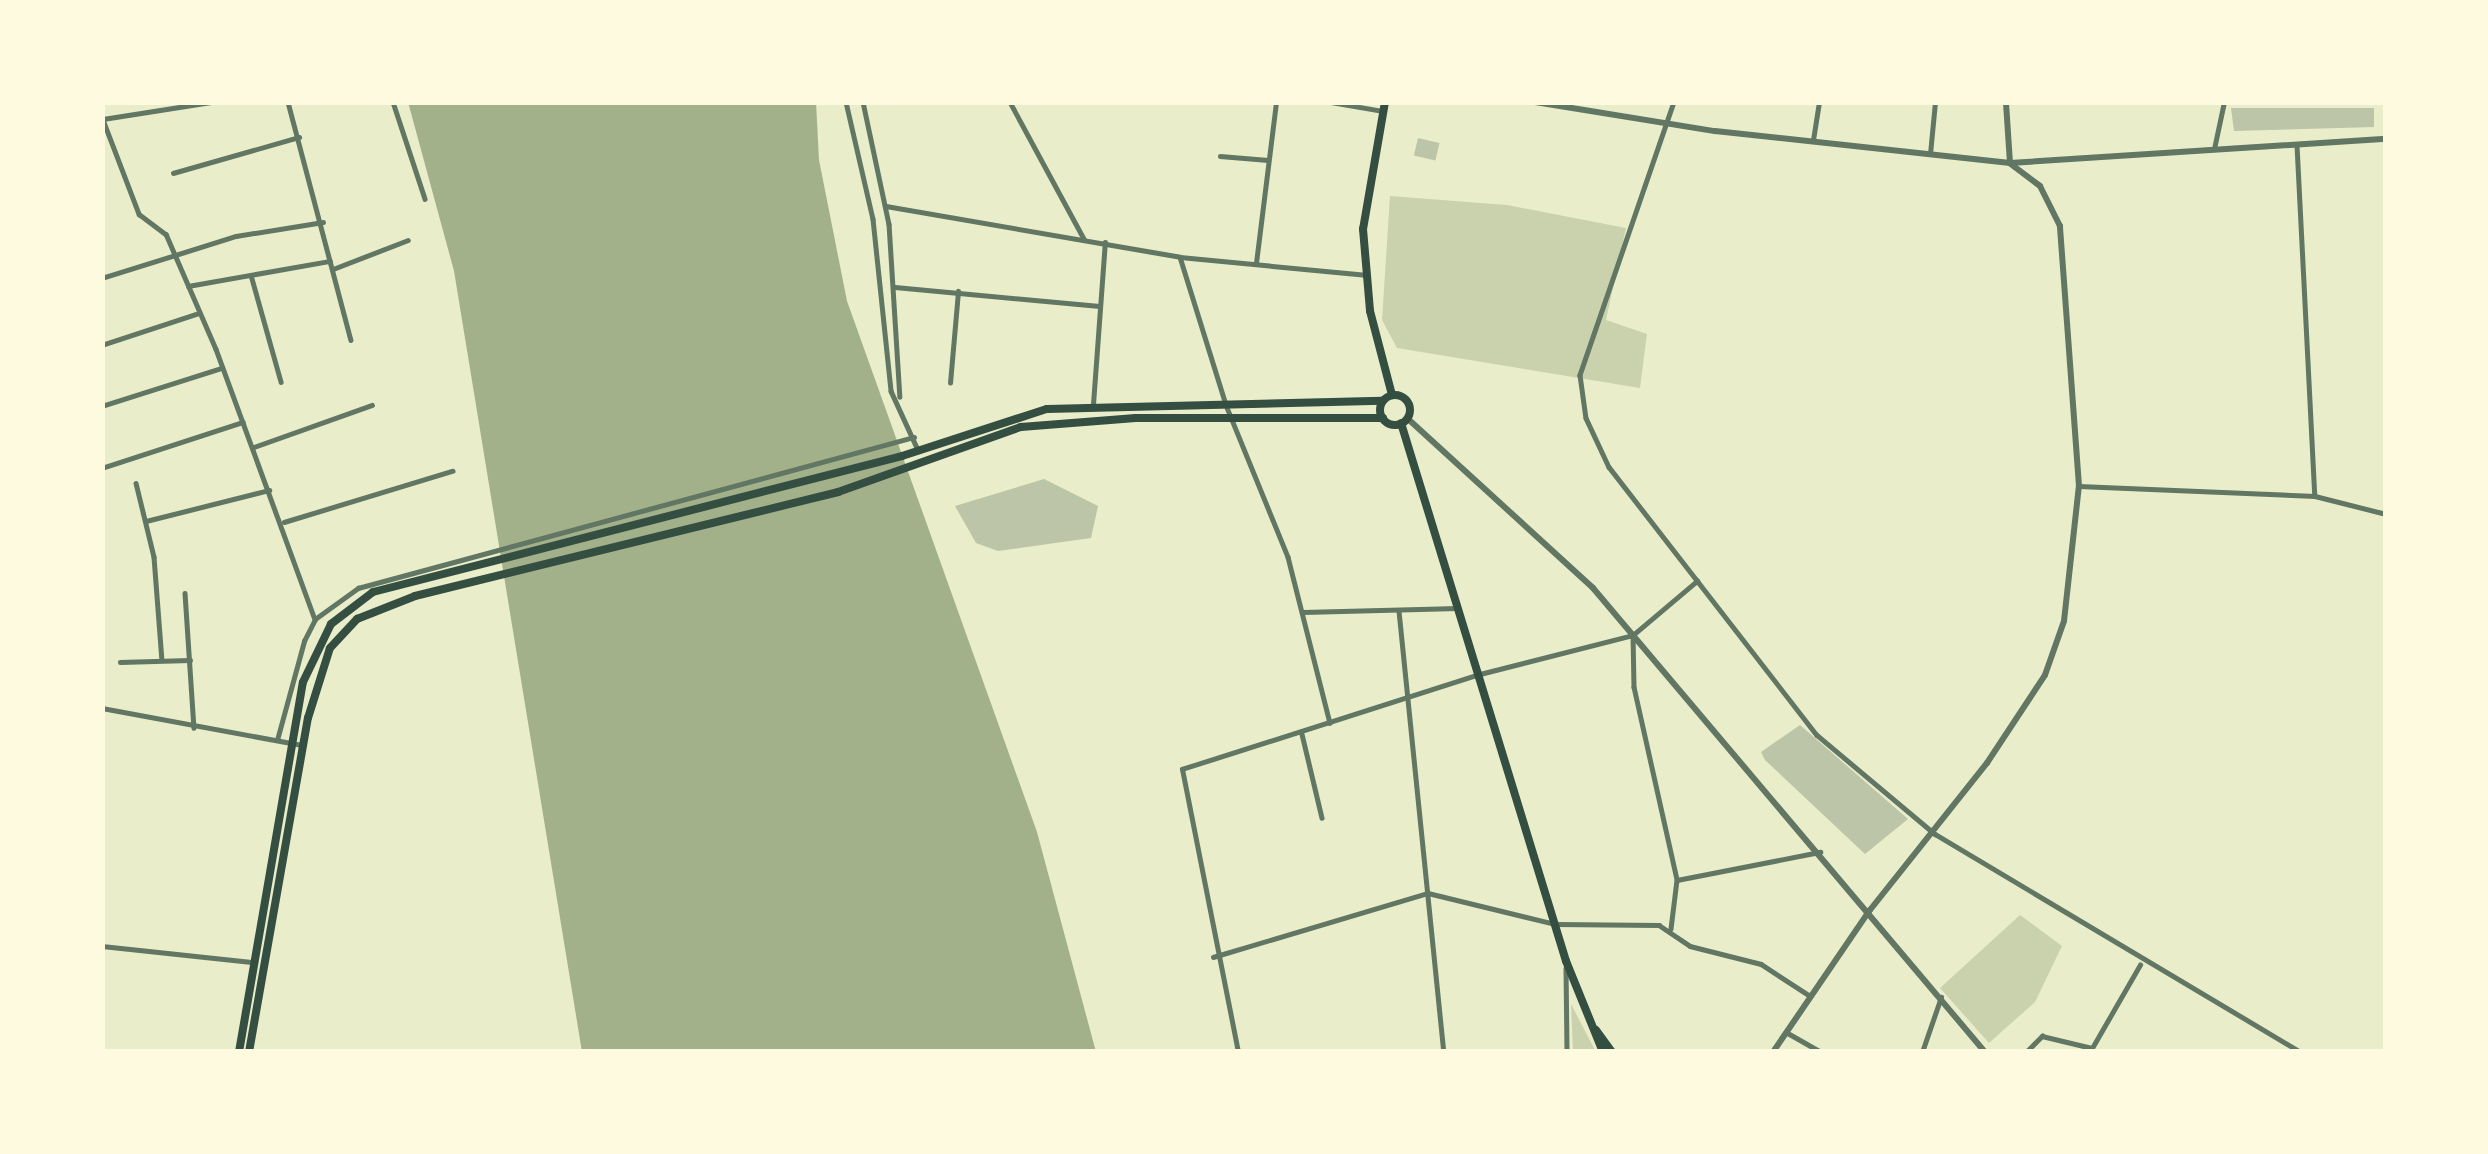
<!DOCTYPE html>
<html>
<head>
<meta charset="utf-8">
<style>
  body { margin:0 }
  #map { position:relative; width:2488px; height:1154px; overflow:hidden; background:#e9edc9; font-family:Karla,sans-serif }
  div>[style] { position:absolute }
  .green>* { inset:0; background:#cad2ad }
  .water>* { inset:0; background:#a3b18a }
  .building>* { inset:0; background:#bcc5a7; transform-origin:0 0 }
  .minor>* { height:4.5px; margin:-2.25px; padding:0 2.25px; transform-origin:2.25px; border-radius:2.25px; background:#617663 }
  .tertiary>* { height:6px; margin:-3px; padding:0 3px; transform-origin:3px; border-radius:3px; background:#617663 }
  .primary>* { height:8px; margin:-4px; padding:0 4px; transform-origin:4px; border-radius:4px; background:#344e41 }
  .primary>.ring { margin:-4px; padding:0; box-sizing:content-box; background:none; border:8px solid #344e41; border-radius:50% }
  span { translate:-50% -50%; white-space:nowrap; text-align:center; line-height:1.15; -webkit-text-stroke:9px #fefae0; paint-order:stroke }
  .frame { position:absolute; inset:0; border:105px solid #fefae0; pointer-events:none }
</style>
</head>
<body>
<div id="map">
  <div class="green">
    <div style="clip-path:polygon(1390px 196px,1507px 205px,1626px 228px,1606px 320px,1647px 334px,1640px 388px,1397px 348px,1382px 320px)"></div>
    <div style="clip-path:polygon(2020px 915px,2062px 946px,2035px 1002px,1989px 1043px,1940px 988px)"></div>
    <div style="clip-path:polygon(1571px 1004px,1596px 1052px,1573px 1052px)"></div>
  </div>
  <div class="water">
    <div style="clip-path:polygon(408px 102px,816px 102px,819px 160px,847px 301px,1037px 832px,1096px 1052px,582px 1052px,454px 271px)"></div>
  </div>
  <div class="building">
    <div style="clip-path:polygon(2231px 108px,2374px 108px,2374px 127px,2234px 131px)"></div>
    <div style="left:1418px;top:138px;width:22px;height:18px;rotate:13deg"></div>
    <div style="clip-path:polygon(1044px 479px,1098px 506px,1091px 538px,998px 551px,976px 543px,955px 506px)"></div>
    <div style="clip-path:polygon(1800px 725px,1908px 819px,1865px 854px,1765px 760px,1761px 752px)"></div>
  </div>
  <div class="minor">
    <div style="left:288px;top:102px;width:246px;rotate:75.2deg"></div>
    <div style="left:393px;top:102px;width:102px;rotate:71.7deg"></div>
    <div style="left:846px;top:102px;width:120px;rotate:77deg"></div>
    <div style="left:873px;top:219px;width:173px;rotate:84deg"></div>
    <div style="left:891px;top:391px;width:65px;rotate:65.4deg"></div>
    <div style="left:863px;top:102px;width:125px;rotate:78deg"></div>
    <div style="left:889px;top:224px;width:173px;rotate:86.4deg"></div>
    <div style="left:1010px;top:102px;width:156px;rotate:61.6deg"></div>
    <div style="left:1331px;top:102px;width:53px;rotate:9.8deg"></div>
    <div style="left:1674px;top:102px;width:289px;rotate:109deg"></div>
    <div style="left:1580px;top:375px;width:43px;rotate:82.1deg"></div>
    <div style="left:1586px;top:418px;width:54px;rotate:64.9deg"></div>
    <div style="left:1609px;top:467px;width:339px;rotate:52.2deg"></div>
    <div style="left:1817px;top:735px;width:154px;rotate:40deg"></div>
    <div style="left:1935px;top:834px;width:425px;rotate:30.8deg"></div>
    <div style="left:102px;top:117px;width:104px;rotate:69.1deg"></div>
    <div style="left:139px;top:214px;width:34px;rotate:37deg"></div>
    <div style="left:166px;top:234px;width:125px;rotate:66.5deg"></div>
    <div style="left:216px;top:349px;width:288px;rotate:69.9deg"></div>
    <div style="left:103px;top:119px;width:109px;rotate:-8.9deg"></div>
    <div style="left:1813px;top:140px;width:38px;rotate:-81deg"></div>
    <div style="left:2297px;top:145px;width:351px;rotate:87.1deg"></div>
    <div style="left:2214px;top:149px;width:48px;rotate:-78deg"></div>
    <div style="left:1930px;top:154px;width:52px;rotate:-84.5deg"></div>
    <div style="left:1220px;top:156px;width:48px;rotate:4.8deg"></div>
    <div style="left:173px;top:173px;width:131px;rotate:-15.9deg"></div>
    <div style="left:886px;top:206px;width:298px;rotate:9.8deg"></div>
    <div style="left:1180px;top:257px;width:188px;rotate:5.5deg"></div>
    <div style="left:1180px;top:257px;width:155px;rotate:72.7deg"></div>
    <div style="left:1226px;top:405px;width:164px;rotate:67.8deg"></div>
    <div style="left:1288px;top:557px;width:171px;rotate:75.8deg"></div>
    <div style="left:1256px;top:263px;width:162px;rotate:-82.9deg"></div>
    <div style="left:333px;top:269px;width:80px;rotate:-21.1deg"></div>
    <div style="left:251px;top:275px;width:111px;rotate:74.3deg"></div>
    <div style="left:102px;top:278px;width:140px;rotate:-17.4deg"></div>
    <div style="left:236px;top:236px;width:88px;rotate:-9.1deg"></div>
    <div style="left:188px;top:286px;width:144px;rotate:-10deg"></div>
    <div style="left:895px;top:287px;width:205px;rotate:5.3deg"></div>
    <div style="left:102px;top:345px;width:102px;rotate:-18.3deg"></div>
    <div style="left:950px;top:383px;width:92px;rotate:-85deg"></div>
    <div style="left:1093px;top:404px;width:162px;rotate:-85.8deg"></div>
    <div style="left:102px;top:406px;width:126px;rotate:-17.6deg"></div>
    <div style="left:254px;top:447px;width:125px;rotate:-19.6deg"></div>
    <div style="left:102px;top:468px;width:148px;rotate:-18.1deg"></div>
    <div style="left:136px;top:483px;width:76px;rotate:76.3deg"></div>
    <div style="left:154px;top:557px;width:103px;rotate:85.6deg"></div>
    <div style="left:2079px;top:486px;width:236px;rotate:2.4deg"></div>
    <div style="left:2315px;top:496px;width:73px;rotate:14.2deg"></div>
    <div style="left:146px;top:521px;width:127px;rotate:-14.1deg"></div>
    <div style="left:284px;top:522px;width:176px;rotate:-16.9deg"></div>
    <div style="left:185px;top:593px;width:135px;rotate:86.2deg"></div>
    <div style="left:1399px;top:611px;width:443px;rotate:84.2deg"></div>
    <div style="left:1303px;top:612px;width:155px;rotate:-1.5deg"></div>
    <div style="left:1633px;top:635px;width:52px;rotate:88.9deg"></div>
    <div style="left:1634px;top:687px;width:198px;rotate:77.4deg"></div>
    <div style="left:1677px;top:880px;width:49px;rotate:97deg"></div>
    <div style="left:120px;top:662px;width:70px;rotate:-1.6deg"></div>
    <div style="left:102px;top:708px;width:203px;rotate:10.5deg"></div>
    <div style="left:1302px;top:734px;width:86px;rotate:76.6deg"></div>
    <div style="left:277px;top:740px;width:103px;rotate:-74.7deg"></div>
    <div style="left:304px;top:641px;width:25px;rotate:-63deg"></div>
    <div style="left:315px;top:619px;width:53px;rotate:-35.8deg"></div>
    <div style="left:358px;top:588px;width:576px;rotate:-15.19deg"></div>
    <div style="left:1677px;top:880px;width:146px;rotate:-11.1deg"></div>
    <div style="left:102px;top:946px;width:150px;rotate:6.1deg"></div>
    <div style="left:1213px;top:957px;width:224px;rotate:-16.6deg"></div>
    <div style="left:1428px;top:893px;width:131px;rotate:13.7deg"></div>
    <div style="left:1555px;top:924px;width:104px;rotate:0.6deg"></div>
    <div style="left:1659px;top:925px;width:37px;rotate:34deg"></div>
    <div style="left:1690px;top:946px;width:73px;rotate:14.2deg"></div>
    <div style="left:1761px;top:964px;width:59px;rotate:33.1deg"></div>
    <div style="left:1566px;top:968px;width:84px;rotate:89.3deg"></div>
    <div style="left:1786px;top:1032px;width:40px;rotate:29.7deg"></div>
    <div style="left:1238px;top:1052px;width:288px;rotate:-101.2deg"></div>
    <div style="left:1182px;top:769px;width:313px;rotate:-17.7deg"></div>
    <div style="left:1480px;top:674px;width:158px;rotate:-14.3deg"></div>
    <div style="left:1633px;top:635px;width:84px;rotate:-40.2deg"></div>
    <div style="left:1922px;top:1052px;width:58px;rotate:-70.9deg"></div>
    <div style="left:2026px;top:1052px;width:23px;rotate:-45deg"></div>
    <div style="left:2042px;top:1036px;width:51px;rotate:13.5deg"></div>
    <div style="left:2092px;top:1048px;width:96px;rotate:-60deg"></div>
  </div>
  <div class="tertiary">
    <div style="left:1535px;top:102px;width:182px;rotate:9.2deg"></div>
    <div style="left:1715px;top:131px;width:297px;rotate:6.2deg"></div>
    <div style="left:2010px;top:163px;width:377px;rotate:-3.7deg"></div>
    <div style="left:1407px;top:418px;width:252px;rotate:42.4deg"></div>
    <div style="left:1593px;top:588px;width:607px;rotate:49.81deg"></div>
    <div style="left:1773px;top:1052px;width:172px;rotate:-55.7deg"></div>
    <div style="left:1870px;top:910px;width:188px;rotate:-51.5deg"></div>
    <div style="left:1987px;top:763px;width:105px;rotate:-56.6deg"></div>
    <div style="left:2045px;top:675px;width:57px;rotate:-70.6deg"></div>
    <div style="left:2064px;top:621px;width:136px;rotate:-83.7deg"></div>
    <div style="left:2079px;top:486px;width:261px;rotate:-94.2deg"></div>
    <div style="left:2060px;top:226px;width:45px;rotate:-116.6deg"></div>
    <div style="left:2040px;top:186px;width:38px;rotate:-143deg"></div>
    <div style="left:2010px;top:163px;width:61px;rotate:-93.8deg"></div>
  </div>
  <div class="primary">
    <div style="left:1385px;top:102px;width:129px;rotate:99.8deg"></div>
    <div style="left:1363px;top:229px;width:82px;rotate:85.1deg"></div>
    <div style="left:1370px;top:311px;width:87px;rotate:75.3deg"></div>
    <div class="ring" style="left:1380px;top:395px;width:22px;height:22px"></div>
    <div style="left:1401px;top:423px;width:563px;rotate:72.95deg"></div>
    <div style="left:1566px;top:961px;width:98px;rotate:67.9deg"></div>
    <div style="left:1596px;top:1030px;width:27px;rotate:54deg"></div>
    <div style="left:239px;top:1052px;width:375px;rotate:-80.2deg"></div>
    <div style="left:303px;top:682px;width:64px;rotate:-64.2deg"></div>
    <div style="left:331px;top:624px;width:53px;rotate:-37.3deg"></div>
    <div style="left:373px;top:592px;width:546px;rotate:-14.42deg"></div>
    <div style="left:902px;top:456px;width:152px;rotate:-18deg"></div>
    <div style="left:1047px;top:409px;width:335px;rotate:-1.4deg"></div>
    <div style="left:249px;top:1052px;width:339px;rotate:-80deg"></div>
    <div style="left:308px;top:718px;width:73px;rotate:-72.6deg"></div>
    <div style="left:330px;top:648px;width:40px;rotate:-47deg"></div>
    <div style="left:357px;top:619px;width:62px;rotate:-21.6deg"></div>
    <div style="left:415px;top:596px;width:436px;rotate:-13.8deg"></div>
    <div style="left:838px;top:492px;width:194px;rotate:-19.6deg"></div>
    <div style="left:1021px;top:427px;width:115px;rotate:-4.5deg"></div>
    <div style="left:1136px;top:418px;width:247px"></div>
  </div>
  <div class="frame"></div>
</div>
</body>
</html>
